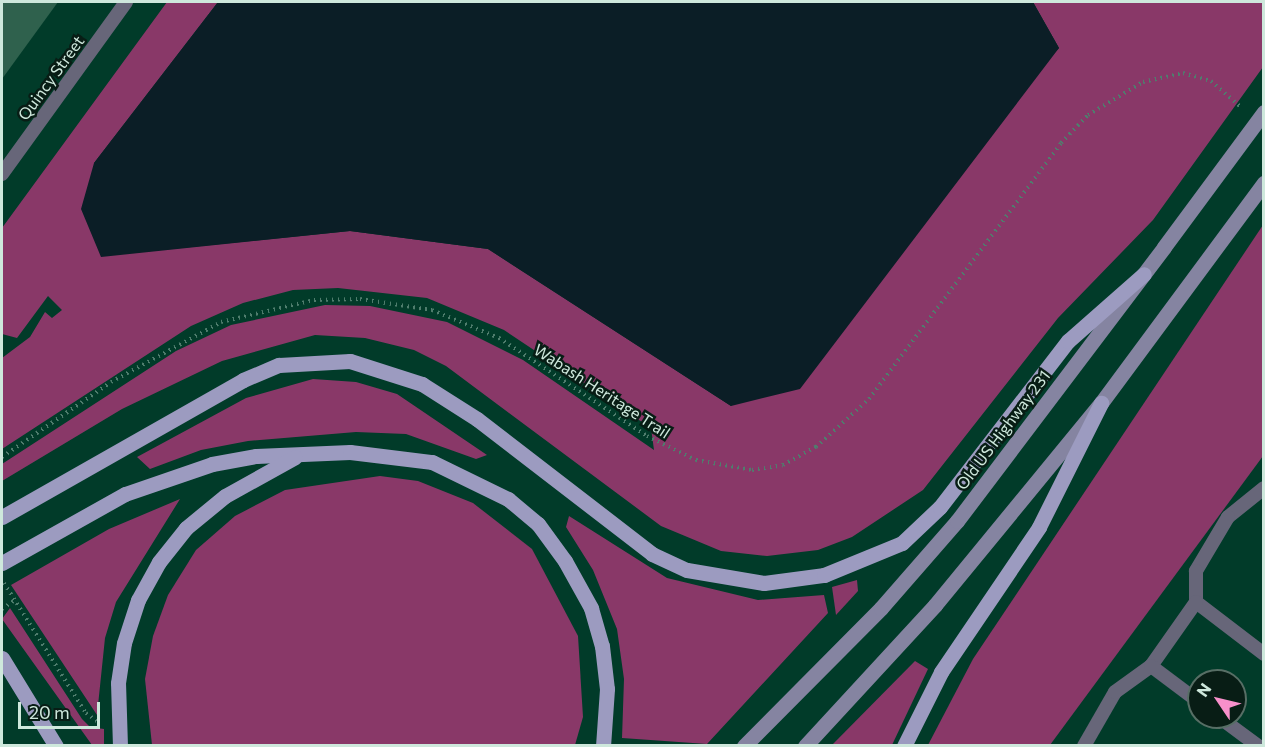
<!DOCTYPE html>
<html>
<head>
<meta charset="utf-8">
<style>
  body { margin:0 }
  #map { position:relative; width:1265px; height:747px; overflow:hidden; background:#013b29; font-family:Commissioner,sans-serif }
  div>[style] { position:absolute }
  .green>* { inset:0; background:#893868 }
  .water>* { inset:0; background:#0b1e26 }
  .building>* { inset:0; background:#2f614d }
  .path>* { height:4px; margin-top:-2px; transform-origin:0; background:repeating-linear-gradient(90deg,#4f7d6d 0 1.5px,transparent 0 6px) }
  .service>* { height:14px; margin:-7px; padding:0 7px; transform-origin:7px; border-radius:7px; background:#676679 }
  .secondary>* { height:15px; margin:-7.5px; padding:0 7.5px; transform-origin:7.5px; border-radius:7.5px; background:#8584a1 }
  .primary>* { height:15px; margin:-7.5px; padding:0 7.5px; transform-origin:7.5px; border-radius:7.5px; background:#9c9bc0 }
  .secondary-bridge>* { height:15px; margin:-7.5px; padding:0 7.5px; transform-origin:7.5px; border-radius:7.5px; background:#8584a1 }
  span { translate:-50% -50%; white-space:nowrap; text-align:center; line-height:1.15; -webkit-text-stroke:5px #081d15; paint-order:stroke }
  .street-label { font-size:16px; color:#cee8dc }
  .frame { position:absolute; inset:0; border:3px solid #cee8dc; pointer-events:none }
  .north { position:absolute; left:1187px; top:669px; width:60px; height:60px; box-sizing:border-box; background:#081d15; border:2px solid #576e65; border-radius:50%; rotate:305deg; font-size:16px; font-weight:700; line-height:24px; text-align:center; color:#cee8dc }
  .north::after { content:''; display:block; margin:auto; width:21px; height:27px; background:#f890cb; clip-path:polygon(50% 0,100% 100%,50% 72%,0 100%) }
  .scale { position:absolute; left:18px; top:702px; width:82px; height:27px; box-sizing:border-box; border:3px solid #cee8dc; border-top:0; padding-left:8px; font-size:18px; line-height:21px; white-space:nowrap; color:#cee8dc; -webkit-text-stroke:4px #081d15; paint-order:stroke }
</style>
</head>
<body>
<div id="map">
  <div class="green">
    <div style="clip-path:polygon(167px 2px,218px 2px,94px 163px,101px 256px,350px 231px,488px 249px,731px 406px,1059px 48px,1033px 2px,1263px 2px,1263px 67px,1153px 220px,1058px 318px,923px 490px,852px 537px,818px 550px,767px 556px,721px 551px,661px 526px,446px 366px,414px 350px,365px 338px,315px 335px,222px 361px,122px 409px,2px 481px,2px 464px,176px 351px,231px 325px,325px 305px,370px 306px,447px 322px,523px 360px,654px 450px,651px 428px,504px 330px,427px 298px,338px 288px,293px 290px,243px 303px,191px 326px,2px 449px,2px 358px,30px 337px,45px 312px,52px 318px,62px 310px,48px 296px,17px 338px,2px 334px,2px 228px)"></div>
    <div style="clip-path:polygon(1263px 225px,1263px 456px,1050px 745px,928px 745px,973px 659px)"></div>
    <div style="clip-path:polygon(313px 379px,356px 382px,397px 394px,487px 455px,476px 459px,406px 434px,356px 432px,248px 441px,201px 450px,150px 469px,137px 457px,246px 398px)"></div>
    <div style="clip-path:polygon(380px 476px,418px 481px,473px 503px,532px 549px,578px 636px,583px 717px,575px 745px,152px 745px,145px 679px,153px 636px,168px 595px,196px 550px,235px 516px,285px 490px)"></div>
    <div style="clip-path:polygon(180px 499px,116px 602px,105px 638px,97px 715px,11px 585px,109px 529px)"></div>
    <div style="clip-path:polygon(569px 516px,667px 578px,758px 600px,824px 595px,828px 613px,707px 744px,622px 738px,624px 679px,617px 629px,593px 570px,566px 527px)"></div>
    <div style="clip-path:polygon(857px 580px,858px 591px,836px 615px,832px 587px)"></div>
    <div style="clip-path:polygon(10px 608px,82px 719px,90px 727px,104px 729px,104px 745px,92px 745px,2px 619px)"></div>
    <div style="clip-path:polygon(915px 661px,928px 669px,892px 745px,832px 745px)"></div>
  </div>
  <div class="water">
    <div style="clip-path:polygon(218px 2px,1033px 2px,1059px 48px,800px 389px,731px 406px,488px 249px,350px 231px,101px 257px,81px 209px,94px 163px)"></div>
  </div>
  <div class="building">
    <div style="clip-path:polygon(2px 2px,58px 2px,2px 79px)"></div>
  </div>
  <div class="path">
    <div style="left:2px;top:457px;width:132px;rotate:-34.5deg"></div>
    <div style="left:111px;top:382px;width:125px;rotate:-28.6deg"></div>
    <div style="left:221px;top:322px;width:96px;rotate:-13.3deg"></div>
    <div style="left:314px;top:300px;width:46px;rotate:-1.2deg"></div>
    <div style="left:360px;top:299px;width:73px;rotate:8.7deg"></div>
    <div style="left:432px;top:310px;width:73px;rotate:22.7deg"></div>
    <div style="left:499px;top:338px;width:178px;rotate:33.5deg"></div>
    <div style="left:647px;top:436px;width:55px;rotate:26.1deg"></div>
    <div style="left:696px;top:460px;width:57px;rotate:10.1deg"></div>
    <div style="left:752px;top:470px;width:31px;rotate:-9deg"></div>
    <div style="left:783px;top:465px;width:38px;rotate:-29deg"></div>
    <div style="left:816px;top:447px;width:72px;rotate:-42.2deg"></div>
    <div style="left:869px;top:399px;width:320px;rotate:-53.1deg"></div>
    <div style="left:1061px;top:143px;width:39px;rotate:-46deg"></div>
    <div style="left:1088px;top:115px;width:64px;rotate:-31deg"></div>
    <div style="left:1143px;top:82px;width:41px;rotate:-12.7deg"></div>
    <div style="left:1183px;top:73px;width:29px;rotate:16deg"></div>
    <div style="left:1211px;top:81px;width:41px;rotate:41.1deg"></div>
    <div style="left:4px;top:583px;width:154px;rotate:57.8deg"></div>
    <div style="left:86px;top:713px;width:15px;rotate:37deg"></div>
    <div style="left:2px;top:609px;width:16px;rotate:-35deg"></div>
  </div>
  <div class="service">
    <div style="left:2px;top:174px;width:212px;rotate:-54.2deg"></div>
    <div style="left:1264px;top:488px;width:46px;rotate:141.1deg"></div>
    <div style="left:1228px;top:517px;width:63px;rotate:120.7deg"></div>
    <div style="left:1196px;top:571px;width:31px;rotate:90deg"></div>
    <div style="left:1196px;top:602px;width:86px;rotate:37.4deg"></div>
    <div style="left:1151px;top:666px;width:78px;rotate:-54.9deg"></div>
    <div style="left:1219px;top:717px;width:49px;rotate:36.6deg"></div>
    <div style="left:1084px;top:746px;width:62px;rotate:-60.1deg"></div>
    <div style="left:1115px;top:692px;width:44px;rotate:-35.8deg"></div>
    <div style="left:1151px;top:666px;width:60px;rotate:36.9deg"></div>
  </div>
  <div class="secondary">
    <div style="left:744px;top:746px;width:194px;rotate:-45.2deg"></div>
    <div style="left:881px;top:608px;width:116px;rotate:-48.9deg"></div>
    <div style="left:957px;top:521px;width:343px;rotate:-52.9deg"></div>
    <div style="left:805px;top:746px;width:192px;rotate:-47.3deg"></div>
    <div style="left:935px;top:605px;width:261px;rotate:-50.6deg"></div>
    <div style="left:1101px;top:403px;width:274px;rotate:-53.5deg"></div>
  </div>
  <div class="primary">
    <div style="left:2px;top:517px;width:277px;rotate:-29.6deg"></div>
    <div style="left:243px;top:380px;width:39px;rotate:-23deg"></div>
    <div style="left:279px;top:365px;width:71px;rotate:-3.2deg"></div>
    <div style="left:350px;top:361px;width:76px;rotate:17.7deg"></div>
    <div style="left:422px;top:384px;width:65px;rotate:32.5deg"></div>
    <div style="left:477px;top:419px;width:221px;rotate:37.6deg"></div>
    <div style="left:652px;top:554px;width:38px;rotate:25deg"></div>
    <div style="left:687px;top:570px;width:78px;rotate:9.6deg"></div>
    <div style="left:764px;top:583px;width:61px;rotate:-7.6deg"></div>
    <div style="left:824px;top:575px;width:84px;rotate:-22.3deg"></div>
    <div style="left:902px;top:543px;width:52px;rotate:-43.5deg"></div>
    <div style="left:940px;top:507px;width:210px;rotate:-52.4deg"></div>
    <div style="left:1068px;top:341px;width:101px;rotate:-41.4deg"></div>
    <div style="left:2px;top:563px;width:141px;rotate:-29.3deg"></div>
    <div style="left:125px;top:494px;width:92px;rotate:-19deg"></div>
    <div style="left:212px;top:464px;width:45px;rotate:-10.3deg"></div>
    <div style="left:256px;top:456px;width:94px;rotate:-2.4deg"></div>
    <div style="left:350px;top:452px;width:83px;rotate:7deg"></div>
    <div style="left:432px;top:462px;width:85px;rotate:26deg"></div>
    <div style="left:508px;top:499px;width:39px;rotate:40deg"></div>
    <div style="left:538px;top:524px;width:46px;rotate:53.9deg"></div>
    <div style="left:565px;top:561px;width:54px;rotate:61deg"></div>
    <div style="left:591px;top:608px;width:40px;rotate:74deg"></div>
    <div style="left:602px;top:646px;width:43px;rotate:83.4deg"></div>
    <div style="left:607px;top:689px;width:57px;rotate:94deg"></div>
    <div style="left:2px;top:658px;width:103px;rotate:58.5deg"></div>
    <div style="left:120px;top:746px;width:63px;rotate:-91.8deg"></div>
    <div style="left:118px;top:683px;width:40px;rotate:-81.5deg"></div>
    <div style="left:124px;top:643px;width:45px;rotate:-72deg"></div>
    <div style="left:138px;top:600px;width:43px;rotate:-61.1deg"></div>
    <div style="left:159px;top:562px;width:43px;rotate:-51.5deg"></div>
    <div style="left:186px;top:528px;width:50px;rotate:-39.4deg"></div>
    <div style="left:225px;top:496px;width:80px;rotate:-29.1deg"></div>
    <div style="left:904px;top:746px;width:83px;rotate:-63.4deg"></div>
    <div style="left:941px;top:672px;width:175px;rotate:-55.9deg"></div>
    <div style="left:1039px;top:527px;width:139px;rotate:-63.4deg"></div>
  </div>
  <div class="secondary-bridge">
    <div style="left:1164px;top:247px;width:168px;rotate:-53.5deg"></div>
  </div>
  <div class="street-label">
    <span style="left:51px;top:78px;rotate:-54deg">Quincy Street</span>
    <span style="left:602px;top:391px;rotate:33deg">Wabash Heritage Trail</span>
    <span style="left:1003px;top:430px;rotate:-53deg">Old US Highway 231</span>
  </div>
  <div class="frame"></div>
  <div class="north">N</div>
  <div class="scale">20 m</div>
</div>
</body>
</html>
